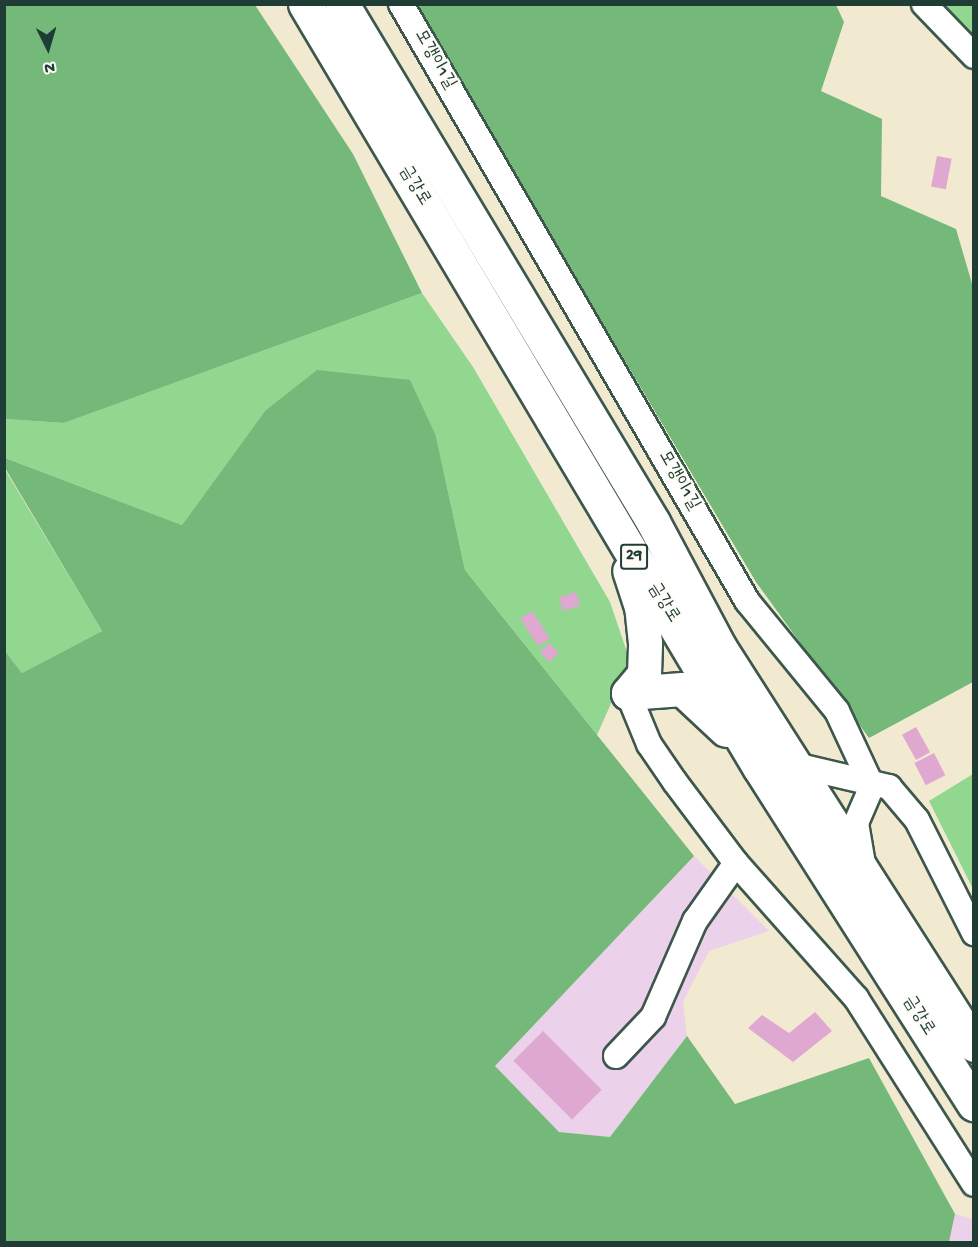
<!DOCTYPE html>
<html>
<head>
<meta charset="utf-8">
<style>
  body { margin:0 }
  #map { position:relative; width:978px; height:1247px; overflow:hidden; background:#f1ead1; font-family:"Gochi Hand","Poor Story",sans-serif }
  div>[style] { position:absolute }
  .built>* { inset:0; background:#ecd1ea }
  .green>* { inset:0; background:#91d790 }
  .forest>* { inset:0; background:#74b87a }
  .building>* { inset:0; background:#dfa8d0; transform-origin:0 0 }
  .roads { filter:drop-shadow(2px 0 #3e574c) drop-shadow(-2px 0 #3e574c) drop-shadow(0 2px #3e574c) drop-shadow(0 -2px #3e574c) }
  .minor>* { height:24px; margin:-12px; padding:0 12px; transform-origin:12px; border-radius:12px; background:#fff }
  .highway>* { height:33px; margin:-16.5px; padding:0 16.5px; transform-origin:16.5px; border-radius:16.5px; background:#fff }
  span { translate:-50% -50%; white-space:nowrap; text-align:center; line-height:1.15; -webkit-text-stroke:4.5px #fdfcf7; paint-order:stroke }
  .shield-label span { padding:2px 4px; background:#fdfcf7; border:2px solid; border-radius:4px; -webkit-text-stroke-width:0 }
  .shield-label { font-size:16px; color:#1f3d34; font-weight:700 }
  .street-label { font-size:18px; color:#1f3d34 }
  .frame { position:absolute; inset:0; border:6px solid #1f3d34; pointer-events:none }
  .north { position:absolute; left:18px; top:18px; width:60px; height:60px; -webkit-text-stroke:4px #fdfcf7; paint-order:stroke; rotate:175deg; font-size:16px; font-weight:700; line-height:24px; text-align:center; color:#1f3d34 }
  .north::after { content:''; display:block; margin:auto; width:21px; height:27px; background:#1f3d34; clip-path:polygon(50% 0,100% 100%,50% 72%,0 100%) }
</style>
</head>
<body>
<div id="map">
  <div class="built">
    <div style="clip-path:polygon(694px 856px,769px 931px,709px 951px,683px 1002px,687px 1036px,610px 1137px,559px 1132px,494px 1066px)"></div>
    <div style="clip-path:polygon(955px 1214px,973px 1219px,973px 1242px,949px 1242px)"></div>
  </div>
  <div class="green">
    <div style="clip-path:polygon(936px 5px,973px 5px,973px 49px)"></div>
    <div style="clip-path:polygon(422px 293px,473px 367px,610px 602px,630px 661px,597px 735px,465px 570px,436px 436px,265px 411px,182px 525px,5px 458px,4px 419px,64px 423px)"></div>
    <div style="clip-path:polygon(4px 468px,102px 631px,22px 673px,5px 651px)"></div>
    <div style="clip-path:polygon(973px 774px,973px 889px,929px 801px)"></div>
  </div>
  <div class="forest">
    <div style="clip-path:polygon(4px 5px,255px 5px,353px 154px,422px 293px,64px 423px,5px 419px)"></div>
    <div style="clip-path:polygon(414px 5px,836px 5px,844px 22px,821px 91px,882px 119px,881px 196px,956px 229px,973px 287px,973px 682px,869px 738px,756px 582px)"></div>
    <div style="clip-path:polygon(317px 370px,410px 380px,436px 436px,465px 570px,694px 856px,495px 1066px,559px 1132px,610px 1137px,687px 1036px,735px 1104px,869px 1058px,955px 1214px,949px 1242px,5px 1242px,5px 651px,22px 673px,102px 631px,5px 468px,5px 458px,182px 525px,265px 411px)"></div>
  </div>
  <div class="building">
    <div style="left:937px;top:156px;width:15px;height:31px;rotate:11deg"></div>
    <div style="left:576px;top:592px;width:14px;height:18px;rotate:73deg"></div>
    <div style="left:532px;top:611px;width:33px;height:14px;rotate:57deg"></div>
    <div style="left:549px;top:643px;width:14px;height:13px;rotate:45deg"></div>
    <div style="left:916px;top:727px;width:29px;height:16px;rotate:61deg"></div>
    <div style="left:934px;top:753px;width:25px;height:22px;rotate:63deg"></div>
    <div style="clip-path:polygon(815px 1012px,832px 1031px,793px 1062px,748px 1028px,762px 1015px,789px 1033px)"></div>
    <div style="left:543px;top:1031px;width:83px;height:42px;rotate:45deg"></div>
  </div>
  <div class="roads">
    <div class="minor">
      <div style="left:401px;top:4px;width:690px;rotate:59.9deg"></div>
      <div style="left:747px;top:601px;width:142px;rotate:50.7deg"></div>
      <div style="left:837px;top:711px;width:83px;rotate:65deg"></div>
      <div style="left:924px;top:4px;width:72px;rotate:46.1deg"></div>
      <div style="left:628px;top:693px;width:55px;rotate:67.6deg"></div>
      <div style="left:649px;top:744px;width:46px;rotate:55.6deg"></div>
      <div style="left:675px;top:782px;width:101px;rotate:53deg"></div>
      <div style="left:736px;top:863px;width:181px;rotate:48.4deg"></div>
      <div style="left:856px;top:998px;width:220px;rotate:57.6deg"></div>
      <div style="left:795px;top:765px;width:97px;rotate:13.2deg"></div>
      <div style="left:889px;top:787px;width:43px;rotate:49.7deg"></div>
      <div style="left:917px;top:820px;width:127px;rotate:63.2deg"></div>
      <div style="left:863px;top:864px;width:42px;rotate:-99.7deg"></div>
      <div style="left:856px;top:823px;width:40px;rotate:-66.6deg"></div>
      <div style="left:616px;top:1056px;width:54px;rotate:-46.5deg"></div>
      <div style="left:653px;top:1017px;width:105px;rotate:-66.4deg"></div>
      <div style="left:695px;top:921px;width:71px;rotate:-54.7deg"></div>
    </div>
    <div class="highway">
      <div style="left:305px;top:4px;width:888px;rotate:59.25deg"></div>
      <div style="left:759px;top:767px;width:400px;rotate:57.5deg"></div>
      <div style="left:342px;top:4px;width:604px;rotate:59.02deg"></div>
      <div style="left:653px;top:522px;width:143px;rotate:62deg"></div>
      <div style="left:720px;top:648px;width:471px;rotate:57.4deg"></div>
      <div style="left:628px;top:693px;width:25px;rotate:-50deg"></div>
      <div style="left:644px;top:674px;width:31px;rotate:-88deg"></div>
      <div style="left:645px;top:643px;width:36px;rotate:-96deg"></div>
      <div style="left:641px;top:607px;width:38px;rotate:-108deg"></div>
      <div style="left:628px;top:693px;width:54px;rotate:-4.2deg"></div>
      <div style="left:682px;top:689px;width:60px;rotate:43deg"></div>
    </div>
  </div>
  <div class="shield-label">
    <span style="left:634px;top:557px">29</span>
  </div>
  <div class="street-label">
    <span style="left:434px;top:60px;rotate:60deg">모갱이1길</span>
    <span style="left:414px;top:186px;rotate:59deg">금강로</span>
    <span style="left:678px;top:481px;rotate:60deg">모갱이1길</span>
    <span style="left:663px;top:603px;rotate:58deg">금강로</span>
    <span style="left:918px;top:1016px;rotate:58deg">금강로</span>
  </div>
  <div class="frame"></div>
  <div class="north">N</div>
</div>
</body>
</html>
